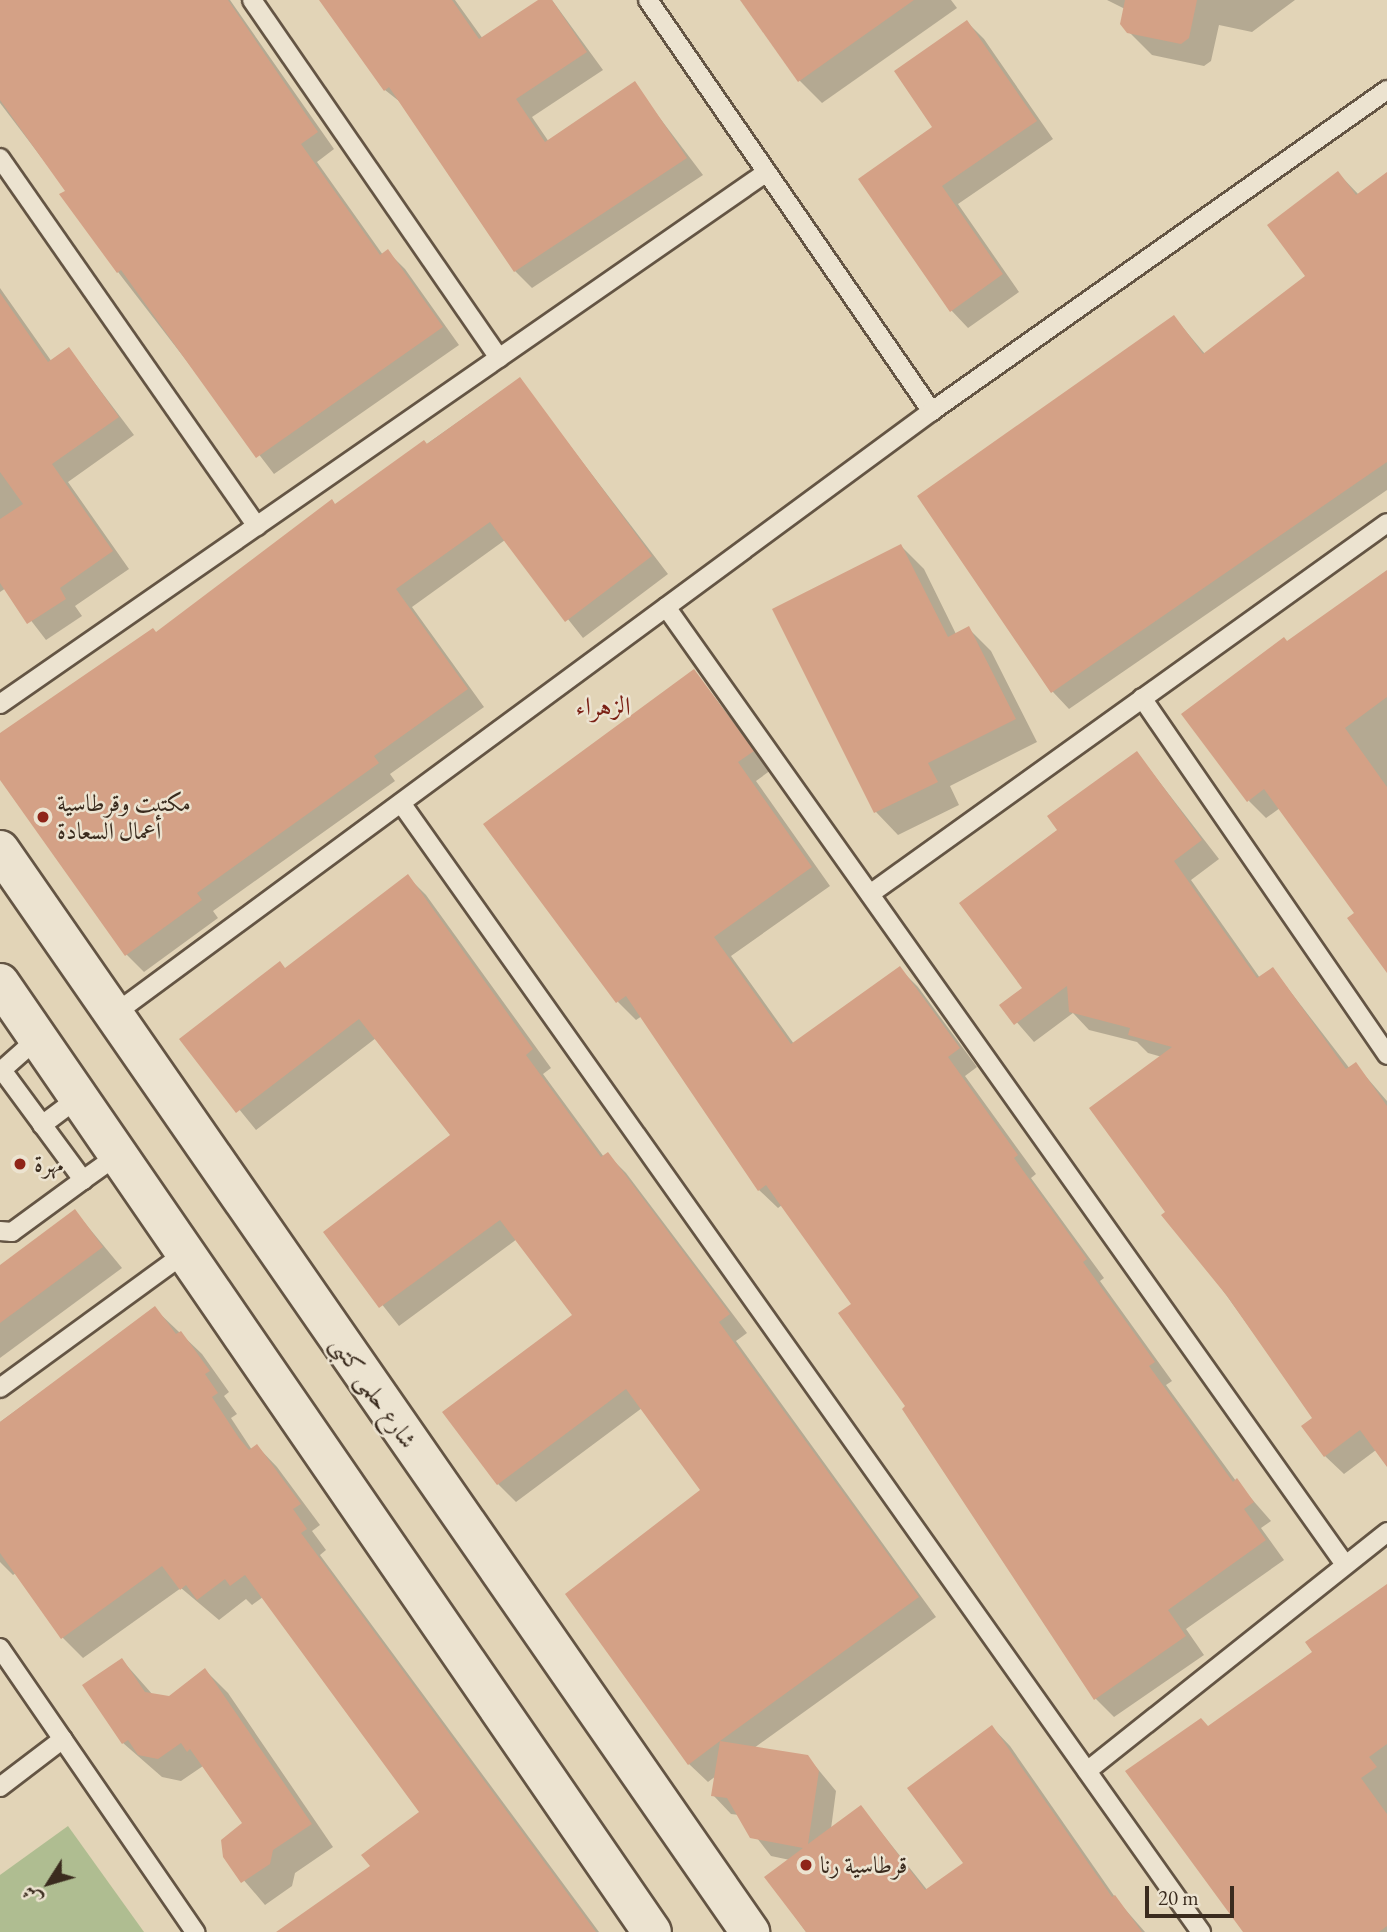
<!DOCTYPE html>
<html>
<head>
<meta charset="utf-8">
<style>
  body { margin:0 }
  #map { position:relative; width:1387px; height:1932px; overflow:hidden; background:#e2d4b7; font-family:"EB Garamond",Amiri,serif }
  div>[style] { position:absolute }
  .green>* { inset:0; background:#afbd91 }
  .shadow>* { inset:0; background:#0003 }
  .building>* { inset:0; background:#d4a186 }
  .roads { filter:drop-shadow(2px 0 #645544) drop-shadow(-2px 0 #645544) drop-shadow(0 2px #645544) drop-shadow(0 -2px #645544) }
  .service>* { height:18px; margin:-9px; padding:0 9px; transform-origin:9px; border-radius:9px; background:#ece3d0 }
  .tertiary>* { height:38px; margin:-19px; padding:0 19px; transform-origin:19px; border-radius:19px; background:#ece3d0 }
  .dots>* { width:19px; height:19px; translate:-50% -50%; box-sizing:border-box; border:4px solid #ece3d0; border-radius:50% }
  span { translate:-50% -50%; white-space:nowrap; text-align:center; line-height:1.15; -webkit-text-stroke:5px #ece3d0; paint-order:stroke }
  .poi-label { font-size:24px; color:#3a2b1e }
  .left { translate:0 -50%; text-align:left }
  .street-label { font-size:24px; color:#3a2b1e }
  .neighbourhood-label { font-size:26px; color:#7a1f14 }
  .north { position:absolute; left:14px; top:1848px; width:70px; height:70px; -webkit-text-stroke:5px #ece3d0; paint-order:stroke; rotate:233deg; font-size:19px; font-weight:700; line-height:28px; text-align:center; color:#3a2b1e }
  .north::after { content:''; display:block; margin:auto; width:24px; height:32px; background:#3a2b1e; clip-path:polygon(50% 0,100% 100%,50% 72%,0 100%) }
  .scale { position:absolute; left:1145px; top:1886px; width:89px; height:32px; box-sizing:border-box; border:4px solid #3a2b1e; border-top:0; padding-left:9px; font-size:21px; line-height:24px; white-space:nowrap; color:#3a2b1e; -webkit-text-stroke:5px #ece3d0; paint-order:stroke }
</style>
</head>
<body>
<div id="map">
  <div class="green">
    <div style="clip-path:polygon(68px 1826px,144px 1932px,0 1932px,0 1875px)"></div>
  </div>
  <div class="shadow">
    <div style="clip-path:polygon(0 0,230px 0,334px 149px,317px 162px,383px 255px,388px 252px,405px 269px,459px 345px,274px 474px,118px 272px,67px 191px,0 103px)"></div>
    <div style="clip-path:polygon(321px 0,455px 0,483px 39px,541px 0,552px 0,603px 70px,532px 117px,549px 142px,634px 84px,703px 175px,532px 288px,515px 271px,404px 105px,385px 90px)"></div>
    <div style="clip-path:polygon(743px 0,951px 0,957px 8px,822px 103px,800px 81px)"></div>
    <div style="clip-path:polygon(1107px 0,1295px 0,1252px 32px,1219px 25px,1211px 61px,1204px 66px,1152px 55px,1129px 32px,1125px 9px)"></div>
    <div style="clip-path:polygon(967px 22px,984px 39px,1053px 139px,958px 204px,1019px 292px,968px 328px,951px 310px,935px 127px)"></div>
    <div style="clip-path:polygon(1338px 173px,1359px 195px,1387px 174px,1387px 490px,1069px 709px,1053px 692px,920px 496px,1174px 317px,1205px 354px,1308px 277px)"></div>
    <div style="clip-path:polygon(0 288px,52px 362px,69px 349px,134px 435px,68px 482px,129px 569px,75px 606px,82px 616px,46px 640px,6px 588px,0 592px)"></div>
    <div style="clip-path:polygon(519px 379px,668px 574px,583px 638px,505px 540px,412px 607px,484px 707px,390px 774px,395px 781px,213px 911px,218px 918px,144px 972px,127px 955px,0 777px,0 735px,157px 634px)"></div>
    <div style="clip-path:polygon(901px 546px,924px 569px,956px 634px,968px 628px,991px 651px,1037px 742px,950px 786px,959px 805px,898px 835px,876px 812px)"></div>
    <div style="clip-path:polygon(1387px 572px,1387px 970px,1357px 913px,1280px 808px,1266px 818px,1249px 801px,1287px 643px)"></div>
    <div style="clip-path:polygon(694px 671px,771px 770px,756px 781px,830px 886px,731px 956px,794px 1044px,899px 968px,918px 987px,977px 1067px,965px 1076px,1036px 1174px,1031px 1178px,1104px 1278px,1100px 1281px,1172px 1381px,1166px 1385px,1236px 1481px,1271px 1521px,1261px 1528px,1284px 1560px,1186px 1629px,1204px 1655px,1114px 1717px,1096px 1699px,908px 1407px,854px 1304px,782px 1205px,778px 1208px,759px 1190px,642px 1016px,636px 1020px,618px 1002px)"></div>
    <div style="clip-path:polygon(1137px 753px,1219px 859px,1191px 880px,1260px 978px,1273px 969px,1350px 1069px,1356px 1065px,1387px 1101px,1387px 1464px,1376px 1450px,1344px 1474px,1325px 1456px,1303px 1427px,1315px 1418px,1167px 1213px,1162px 1057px,1148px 1053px,1137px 1042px,1089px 1030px,1073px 1013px,1034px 1042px,1002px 1005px,1024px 989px,1059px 831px)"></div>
    <div style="clip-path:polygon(408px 877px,426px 895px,551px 1068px,543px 1074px,604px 1157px,608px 1155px,626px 1173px,747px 1333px,736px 1341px,936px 1617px,754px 1748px,807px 1756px,836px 1791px,831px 1829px,861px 1807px,928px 1891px,966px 1864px,992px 1727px,1010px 1746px,1117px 1900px,1145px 1932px,806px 1932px,767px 1877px,790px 1860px,771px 1856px,739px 1815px,731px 1814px,713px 1795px,716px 1776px,708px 1782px,689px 1764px,702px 1490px,642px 1408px,516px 1502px,498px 1484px,575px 1315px,517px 1239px,399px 1326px,325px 1232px,452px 1136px,376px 1038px,256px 1130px,182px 1039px,286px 969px)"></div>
    <div style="clip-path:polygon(75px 1211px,122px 1268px,0 1358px,0 1267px)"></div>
    <div style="clip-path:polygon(155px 1309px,202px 1354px,229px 1392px,224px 1396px,237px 1414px,231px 1418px,252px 1450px,257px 1446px,277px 1467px,320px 1525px,312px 1531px,326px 1550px,320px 1555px,599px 1932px,279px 1932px,372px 1867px,421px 1813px,263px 1597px,252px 1605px,246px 1599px,219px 1620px,181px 1588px,83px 1658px,63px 1638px,16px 1573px,13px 1575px,0 1562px,0 1422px)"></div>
    <div style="clip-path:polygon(1387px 1587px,1387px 1932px,1245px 1932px,1209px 1727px,1314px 1653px)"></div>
    <div style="clip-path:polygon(122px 1660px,153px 1695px,169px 1698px,205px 1670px,228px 1693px,333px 1847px,295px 1873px,292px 1886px,265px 1905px,224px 1857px,244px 1823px,203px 1766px,181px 1781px,162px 1777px,123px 1743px)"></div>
  </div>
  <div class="building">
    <div style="clip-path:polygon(0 0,228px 0,318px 132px,301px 144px,380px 255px,388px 249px,443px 327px,256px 458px,121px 270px,117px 273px,59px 194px,65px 191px,0 100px)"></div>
    <div style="clip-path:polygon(319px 0,452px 0,479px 39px,538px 0,552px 0,587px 52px,516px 99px,545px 142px,635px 81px,687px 158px,514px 272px,389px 87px,384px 91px)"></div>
    <div style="clip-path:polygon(740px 0,914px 0,798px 82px)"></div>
    <div style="clip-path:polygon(1125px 0,1197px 0,1189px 38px,1181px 44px,1127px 33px,1120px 24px)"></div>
    <div style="clip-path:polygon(967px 20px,1037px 121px,942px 186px,1003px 274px,950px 312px,858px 179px,932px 127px,894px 71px)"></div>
    <div style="clip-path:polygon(1338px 171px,1356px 195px,1387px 172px,1387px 462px,1051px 693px,917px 496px,1174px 315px,1203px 354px,1305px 276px,1267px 225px)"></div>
    <div style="clip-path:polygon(0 293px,48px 362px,69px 347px,119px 417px,52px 464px,113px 551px,60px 588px,66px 599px,27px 624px,0 583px,0 519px,23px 504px,0 472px)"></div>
    <div style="clip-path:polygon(520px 377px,652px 556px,565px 622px,490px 522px,396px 589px,468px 689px,374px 756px,379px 763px,197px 893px,202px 900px,125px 956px,0 780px,0 733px,153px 628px,156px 632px,332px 499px,335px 504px,424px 440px,427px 444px)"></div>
    <div style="clip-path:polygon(901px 544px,948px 637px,969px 626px,1016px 719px,928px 763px,938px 782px,874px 813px,772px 609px)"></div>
    <div style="clip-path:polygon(1387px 570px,1387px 697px,1345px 728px,1387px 787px,1387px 973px,1347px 918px,1354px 913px,1264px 789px,1247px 802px,1181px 714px,1284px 637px,1287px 641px)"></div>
    <div style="clip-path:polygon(694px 669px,754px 751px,738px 762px,812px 867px,714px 937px,791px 1044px,900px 966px,960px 1048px,948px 1057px,1018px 1155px,1014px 1158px,1087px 1259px,1083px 1262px,1155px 1362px,1149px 1366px,1233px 1482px,1237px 1478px,1254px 1502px,1244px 1509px,1266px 1540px,1168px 1610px,1186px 1636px,1094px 1700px,902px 1409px,905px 1406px,838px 1313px,851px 1304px,766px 1185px,758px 1191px,626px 996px,616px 1003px,483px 824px)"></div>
    <div style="clip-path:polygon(1137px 751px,1202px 840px,1174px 861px,1257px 978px,1273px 967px,1346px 1069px,1356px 1062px,1387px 1106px,1387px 1467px,1360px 1430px,1324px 1457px,1301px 1426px,1312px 1418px,1227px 1296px,1161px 1215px,1165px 1212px,1089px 1108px,1172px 1047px,1128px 1035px,1130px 1028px,1069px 1012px,1067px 986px,1014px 1025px,999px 1005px,1022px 988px,959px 903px,1057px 830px,1047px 816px)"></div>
    <div style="clip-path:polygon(408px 874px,533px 1049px,526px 1055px,601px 1157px,608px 1152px,730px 1314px,719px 1322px,919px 1597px,720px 1741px,808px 1755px,819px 1771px,808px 1844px,861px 1805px,925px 1890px,963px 1863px,907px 1788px,992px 1725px,1112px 1897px,1115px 1895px,1142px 1932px,806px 1932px,764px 1877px,803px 1848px,750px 1838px,727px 1798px,711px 1796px,720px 1741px,688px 1765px,565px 1594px,700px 1490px,626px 1389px,497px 1485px,442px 1412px,572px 1315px,500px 1220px,379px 1308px,323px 1232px,450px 1135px,359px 1019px,236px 1113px,179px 1039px,280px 961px,285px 968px)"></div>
    <div style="clip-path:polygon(75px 1209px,103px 1247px,0 1323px,0 1265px)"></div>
    <div style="clip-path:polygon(155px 1306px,176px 1334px,181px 1331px,210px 1371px,205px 1374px,218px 1393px,212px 1397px,239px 1438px,249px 1450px,257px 1444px,301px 1504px,293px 1509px,307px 1529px,301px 1533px,596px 1932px,276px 1932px,370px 1866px,361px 1855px,419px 1812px,245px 1575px,230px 1586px,225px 1579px,197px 1600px,186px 1585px,180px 1590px,162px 1566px,61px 1639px,0 1553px,0 1422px)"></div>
    <div style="clip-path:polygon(1387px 1584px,1387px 1744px,1369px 1757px,1377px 1767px,1361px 1778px,1387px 1814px,1387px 1926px,1379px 1932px,1243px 1932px,1125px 1771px,1201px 1718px,1208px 1726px,1312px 1652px,1305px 1642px)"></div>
    <div style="clip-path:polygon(122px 1658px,145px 1692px,169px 1696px,205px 1668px,312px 1824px,273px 1850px,270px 1864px,241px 1883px,223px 1857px,221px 1840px,242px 1823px,190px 1749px,187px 1752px,181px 1743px,158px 1759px,138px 1755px,128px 1740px,122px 1744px,82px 1685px)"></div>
  </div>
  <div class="roads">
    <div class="service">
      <div style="left:252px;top:0;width:435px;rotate:55.4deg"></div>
      <div style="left:648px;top:0;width:500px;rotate:55.4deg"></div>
      <div style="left:932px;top:411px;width:557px;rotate:-35.2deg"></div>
      <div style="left:0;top:158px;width:449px;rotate:55.1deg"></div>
      <div style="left:666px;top:607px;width:1172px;rotate:54.66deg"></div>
      <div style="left:1142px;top:698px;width:433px;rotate:55.5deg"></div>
      <div style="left:0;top:704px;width:933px;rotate:-34.75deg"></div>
      <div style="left:401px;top:803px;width:1384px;rotate:54.68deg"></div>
      <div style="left:870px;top:894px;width:636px;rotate:-35.66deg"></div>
      <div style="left:113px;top:1015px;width:1018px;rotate:-36.41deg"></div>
      <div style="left:38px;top:1038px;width:48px;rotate:138.4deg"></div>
      <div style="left:2px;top:1070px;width:137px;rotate:53.6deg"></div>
      <div style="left:83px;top:1180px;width:43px;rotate:-35.5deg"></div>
      <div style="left:42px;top:1125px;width:45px;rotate:-36.9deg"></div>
      <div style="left:0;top:1231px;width:12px;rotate:5deg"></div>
      <div style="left:12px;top:1232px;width:88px;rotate:-36.2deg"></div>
      <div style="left:0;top:1388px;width:229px;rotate:-36.1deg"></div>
      <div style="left:0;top:1648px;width:345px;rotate:55.5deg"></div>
      <div style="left:1087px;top:1771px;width:384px;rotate:-38.5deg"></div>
      <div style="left:0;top:1787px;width:79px;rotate:-37.3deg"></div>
    </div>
    <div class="tertiary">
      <div style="left:0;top:850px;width:1317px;rotate:55.27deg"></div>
      <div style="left:0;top:983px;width:1151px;rotate:55.51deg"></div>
    </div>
  </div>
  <div class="dots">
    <div style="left:43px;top:817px;background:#8f2418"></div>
    <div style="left:20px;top:1164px;background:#8f2418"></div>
    <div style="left:806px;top:1865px;background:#8f2418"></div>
  </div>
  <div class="poi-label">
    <span class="left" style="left:57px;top:817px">مكتبت وقرطاسية<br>أعمال السعادة</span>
    <span class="left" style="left:34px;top:1164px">مهرة</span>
    <span class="left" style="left:820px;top:1865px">قرطاسية رنا</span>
  </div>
  <div class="street-label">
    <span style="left:374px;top:1392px;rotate:55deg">شارع حلمى كتبى</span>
  </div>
  <div class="neighbourhood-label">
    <span style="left:603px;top:707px">الزهراء</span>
  </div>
  <div class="north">ش</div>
  <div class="scale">20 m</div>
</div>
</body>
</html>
